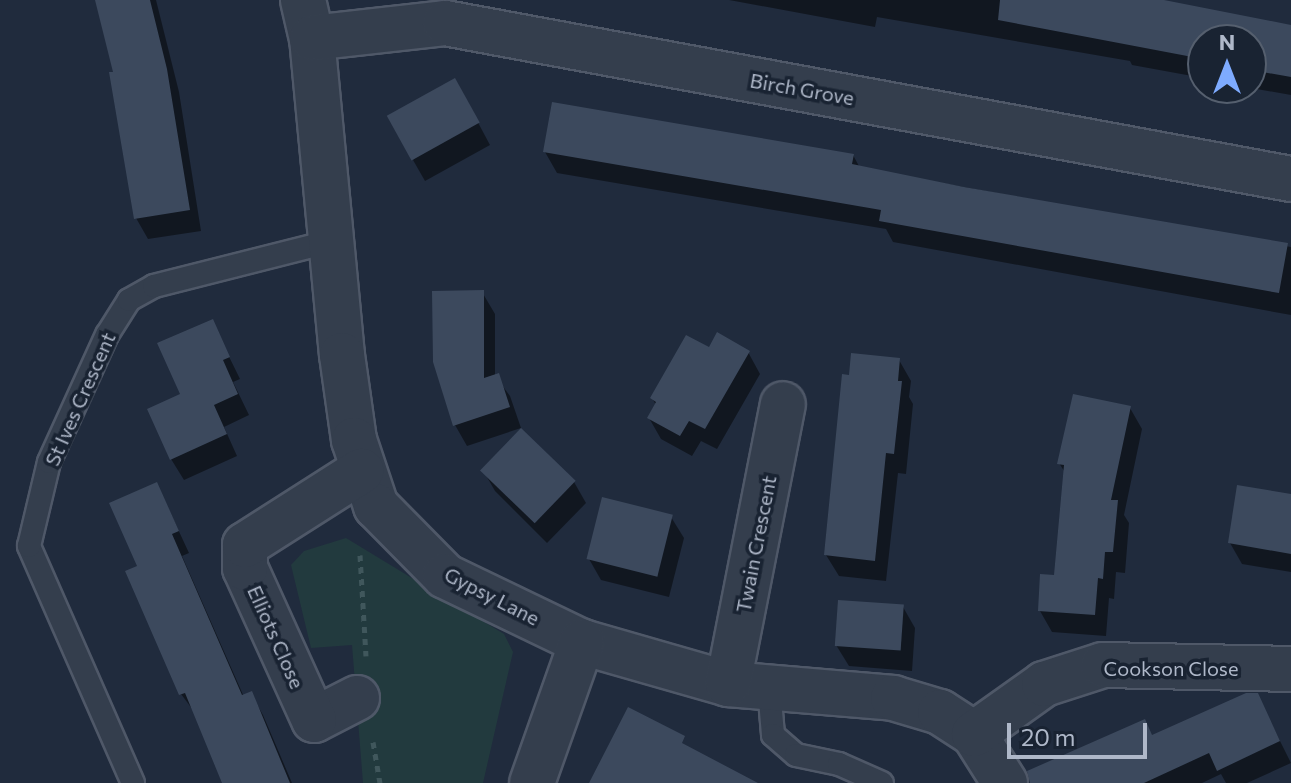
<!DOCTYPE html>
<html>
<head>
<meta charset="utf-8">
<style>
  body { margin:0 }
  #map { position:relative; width:1291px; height:783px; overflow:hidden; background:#202b3d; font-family:Commissioner,sans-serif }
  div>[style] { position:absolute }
  .green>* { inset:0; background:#223a3e }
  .shadow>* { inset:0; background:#0007 }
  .building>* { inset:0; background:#3c495d; transform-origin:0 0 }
  .path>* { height:5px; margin-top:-2.5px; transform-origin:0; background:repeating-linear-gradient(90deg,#40575c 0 6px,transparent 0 12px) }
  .roads { filter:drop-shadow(2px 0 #4f5868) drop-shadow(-2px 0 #4f5868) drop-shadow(0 2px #4f5868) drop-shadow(0 -2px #4f5868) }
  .lane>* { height:22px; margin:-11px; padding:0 11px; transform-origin:11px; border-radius:11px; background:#343e4d }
  .street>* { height:44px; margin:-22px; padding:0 22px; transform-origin:22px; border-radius:22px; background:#343e4d }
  span { translate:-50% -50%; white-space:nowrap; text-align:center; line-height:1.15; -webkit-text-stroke:7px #192332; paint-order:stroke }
  .street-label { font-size:20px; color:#afb8c9 }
  .north { position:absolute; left:1187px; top:24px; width:80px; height:80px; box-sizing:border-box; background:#192332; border:2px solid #555f6e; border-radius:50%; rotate:0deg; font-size:22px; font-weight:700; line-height:32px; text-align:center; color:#afb8c9 }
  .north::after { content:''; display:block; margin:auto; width:28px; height:36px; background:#7eabff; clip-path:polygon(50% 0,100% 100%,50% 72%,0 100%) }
  .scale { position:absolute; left:1007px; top:723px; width:140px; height:36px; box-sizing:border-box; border:4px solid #afb8c9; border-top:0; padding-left:10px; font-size:24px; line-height:28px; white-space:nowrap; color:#afb8c9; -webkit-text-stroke:6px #192332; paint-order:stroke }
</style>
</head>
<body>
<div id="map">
  <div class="green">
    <div style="clip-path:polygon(346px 538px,504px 634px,513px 652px,483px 783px,363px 783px,352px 645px,311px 648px,291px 565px,304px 551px)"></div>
  </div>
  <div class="shadow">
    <div style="clip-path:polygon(97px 0,156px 0,179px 92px,201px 231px,148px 239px,136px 218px,116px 73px)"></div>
    <div style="clip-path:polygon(729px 0,1153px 0,1291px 27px,1291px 95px,1251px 88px,1251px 40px,1203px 40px,1203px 78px,1132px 65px,1130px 61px,877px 17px,875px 27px)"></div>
    <div style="clip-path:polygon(467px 102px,490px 145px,425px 181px,413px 160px)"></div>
    <div style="clip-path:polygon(545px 152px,853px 155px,860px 168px,1291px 247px,1291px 315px,893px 242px,886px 229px,557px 173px)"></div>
    <div style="clip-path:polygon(482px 292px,495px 314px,495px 376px,510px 396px,521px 428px,467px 446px,455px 425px)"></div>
    <div style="clip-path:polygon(212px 322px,240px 379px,233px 382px,249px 415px,224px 427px,237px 456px,184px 480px,171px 459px,183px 395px)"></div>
    <div style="clip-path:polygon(709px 350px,748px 352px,760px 374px,717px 449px,701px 441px,692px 456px,661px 439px,649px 418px,656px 405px,652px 398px)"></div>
    <div style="clip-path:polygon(899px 360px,911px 381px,909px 397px,913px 404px,906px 474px,898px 473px,886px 581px,839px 576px,826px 555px,850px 377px)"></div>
    <div style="clip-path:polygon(1130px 408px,1142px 429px,1124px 515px,1129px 523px,1125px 573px,1116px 572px,1114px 599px,1109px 598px,1106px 636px,1052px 632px,1040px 611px,1056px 577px,1066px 474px,1059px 463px)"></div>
    <div style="clip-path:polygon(483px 470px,574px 482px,586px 503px,547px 543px,495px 491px)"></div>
    <div style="clip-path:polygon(157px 484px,189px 553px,182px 556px,244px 697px,251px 694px,263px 715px,292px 783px,223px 783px,196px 714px,181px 694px,128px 572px,139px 567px)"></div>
    <div style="clip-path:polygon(1291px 496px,1291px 572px,1242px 564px,1230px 543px)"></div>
    <div style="clip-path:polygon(671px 517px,684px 538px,669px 597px,601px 580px,589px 559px)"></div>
    <div style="clip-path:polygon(903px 607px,915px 628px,912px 671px,849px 666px,836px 645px)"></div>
    <div style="clip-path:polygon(1257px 695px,1291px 763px,1247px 783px,1226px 783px,1221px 774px,1202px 783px,1059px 783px,1153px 737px)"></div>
  </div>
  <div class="building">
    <div style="clip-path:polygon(95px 0,150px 0,167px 69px,190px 210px,134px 219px,109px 72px,113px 72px)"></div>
    <div style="clip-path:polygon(1000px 0,1164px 0,1291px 25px,1291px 77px,1251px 70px,1251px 40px,1203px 40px,1203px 59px,998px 20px)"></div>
    <div style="left:455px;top:78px;width:51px;height:78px;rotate:61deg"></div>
    <div style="clip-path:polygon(552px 102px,854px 154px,852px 164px,964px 187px,1288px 243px,1279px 293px,879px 221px,881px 210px,543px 152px)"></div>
    <div style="clip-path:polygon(484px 290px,484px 378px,499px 373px,510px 407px,453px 426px,433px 362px,432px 291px)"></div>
    <div style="clip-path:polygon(213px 319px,230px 357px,223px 360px,238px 394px,214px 405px,227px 434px,170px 460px,147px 409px,180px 394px,157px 343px)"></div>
    <div style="clip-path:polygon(717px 332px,750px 351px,705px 429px,689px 421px,680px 436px,647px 418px,656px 402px,650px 398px,686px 335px,709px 347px)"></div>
    <div style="clip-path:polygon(851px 353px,900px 358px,898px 381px,902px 381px,894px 454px,886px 453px,875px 561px,824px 555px,842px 374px,849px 375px)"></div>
    <div style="clip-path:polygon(1073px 394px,1131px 406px,1111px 500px,1118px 500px,1113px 552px,1105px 552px,1103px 579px,1098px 578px,1095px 615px,1038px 611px,1040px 574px,1054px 575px,1064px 465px,1057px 464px)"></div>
    <div style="left:521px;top:428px;width:76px;height:59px;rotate:44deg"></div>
    <div style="clip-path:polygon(157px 482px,179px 531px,172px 534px,242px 695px,252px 691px,290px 783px,222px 783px,185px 693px,179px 695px,125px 571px,137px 566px,109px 503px)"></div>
    <div style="clip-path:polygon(1237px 485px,1291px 494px,1291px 554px,1228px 543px)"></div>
    <div style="left:602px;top:497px;width:73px;height:64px;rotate:14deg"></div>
    <div style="left:838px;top:600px;width:66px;height:46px;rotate:4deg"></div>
    <div style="clip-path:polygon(1246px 693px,1258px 693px,1280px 741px,1217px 771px,1209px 753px,1144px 783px,1030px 783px,1027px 771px,1145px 719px,1152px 735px)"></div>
    <div style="clip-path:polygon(628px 707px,685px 736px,682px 743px,758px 783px,589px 783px)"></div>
  </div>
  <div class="path">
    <div style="left:360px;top:555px;width:101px;rotate:86.6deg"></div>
    <div style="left:373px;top:742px;width:42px;rotate:80.3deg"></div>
  </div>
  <div class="roads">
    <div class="lane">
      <div style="left:769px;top:688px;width:47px;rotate:85.1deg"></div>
      <div style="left:773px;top:735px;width:30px;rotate:41deg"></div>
      <div style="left:796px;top:755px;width:44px;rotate:11.8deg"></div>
      <div style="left:839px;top:764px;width:47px;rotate:23.8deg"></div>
      <div style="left:133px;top:783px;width:259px;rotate:-113.7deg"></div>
      <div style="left:29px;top:546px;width:86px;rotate:-76.6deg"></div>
      <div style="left:49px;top:462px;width:140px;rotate:-65.5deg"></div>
      <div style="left:107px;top:335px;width:41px;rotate:-57.8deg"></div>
      <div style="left:129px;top:300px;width:29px;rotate:-29deg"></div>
      <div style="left:154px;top:286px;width:179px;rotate:-14.2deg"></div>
    </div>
    <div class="street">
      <div style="left:303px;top:0;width:39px;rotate:77deg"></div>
      <div style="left:312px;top:38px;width:318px;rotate:84.6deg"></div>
      <div style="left:342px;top:355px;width:86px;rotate:82deg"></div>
      <div style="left:354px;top:440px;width:70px;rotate:71.6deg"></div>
      <div style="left:376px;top:506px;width:98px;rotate:45.4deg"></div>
      <div style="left:445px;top:576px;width:152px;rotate:25.7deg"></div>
      <div style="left:582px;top:642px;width:152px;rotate:16deg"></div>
      <div style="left:728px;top:684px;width:166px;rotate:4.8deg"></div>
      <div style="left:893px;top:698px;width:49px;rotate:16.6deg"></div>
      <div style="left:940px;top:712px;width:40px;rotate:32.9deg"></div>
      <div style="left:974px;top:734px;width:58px;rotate:57.7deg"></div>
      <div style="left:312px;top:38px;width:134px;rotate:-6.4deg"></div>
      <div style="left:445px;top:23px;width:860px;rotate:10.45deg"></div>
      <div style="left:728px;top:684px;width:285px;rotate:-78.9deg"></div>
      <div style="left:357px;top:698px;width:48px;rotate:152.9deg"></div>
      <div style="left:314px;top:720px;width:167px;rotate:-114.4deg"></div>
      <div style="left:245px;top:568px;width:23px;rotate:-90deg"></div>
      <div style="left:245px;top:545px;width:138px;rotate:-32.5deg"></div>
      <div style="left:974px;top:734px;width:86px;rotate:-35.5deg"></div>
      <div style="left:1044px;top:684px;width:62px;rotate:-17.9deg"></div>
      <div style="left:1103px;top:665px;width:188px;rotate:1.2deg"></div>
      <div style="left:532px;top:783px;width:150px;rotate:-70.5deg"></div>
    </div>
  </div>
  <div class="street-label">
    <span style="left:802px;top:89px;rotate:10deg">Birch Grove</span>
    <span style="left:80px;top:399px;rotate:-66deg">St Ives Crescent</span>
    <span style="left:756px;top:544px;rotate:-79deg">Twain Crescent</span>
    <span style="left:492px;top:596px;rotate:27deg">Gypsy Lane</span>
    <span style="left:276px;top:637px;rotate:66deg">Elliots Close</span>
    <span style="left:1171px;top:668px">Cookson Close</span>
  </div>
  <div class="north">N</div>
  <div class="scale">20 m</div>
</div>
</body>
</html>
